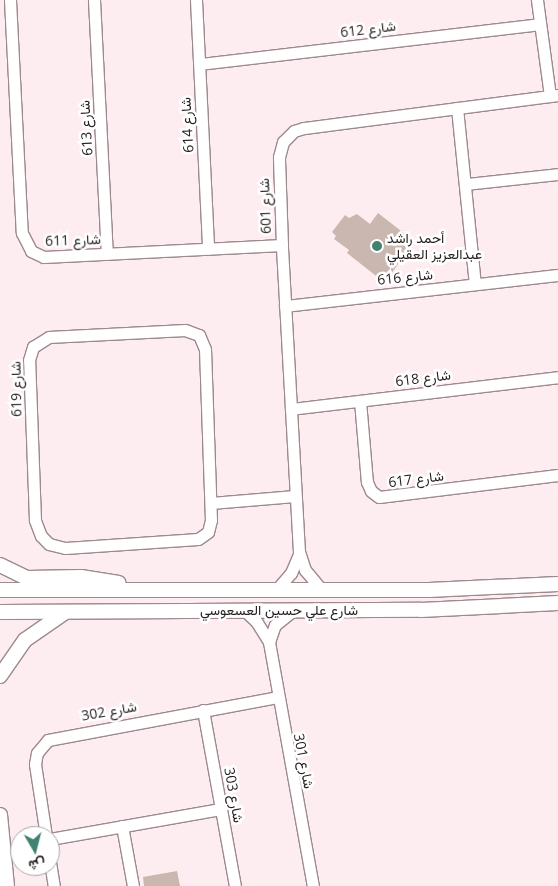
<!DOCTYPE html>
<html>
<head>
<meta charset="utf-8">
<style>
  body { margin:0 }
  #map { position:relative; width:558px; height:886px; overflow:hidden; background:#feedf0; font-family:"Open Sans",Vazirmatn,sans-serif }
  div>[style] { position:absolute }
  .building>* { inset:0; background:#c9b7b0 }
  .roads { filter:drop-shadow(1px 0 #9c8a8c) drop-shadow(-1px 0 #9c8a8c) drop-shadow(0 1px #9c8a8c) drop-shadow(0 -1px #9c8a8c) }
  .minor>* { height:11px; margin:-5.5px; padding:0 5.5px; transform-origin:5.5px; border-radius:5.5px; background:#fff }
  .tertiary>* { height:14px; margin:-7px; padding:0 7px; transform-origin:7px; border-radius:7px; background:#fff }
  .dots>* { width:14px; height:14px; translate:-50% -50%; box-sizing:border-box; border:2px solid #fff; border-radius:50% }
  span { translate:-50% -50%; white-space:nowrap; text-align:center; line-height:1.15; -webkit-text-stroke:5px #fff; paint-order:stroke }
  .street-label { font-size:14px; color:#282122 }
  .poi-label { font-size:14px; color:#282122 }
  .left { translate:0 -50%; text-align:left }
  .north { position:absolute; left:10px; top:826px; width:50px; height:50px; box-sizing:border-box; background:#fff; border:1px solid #a9a6a7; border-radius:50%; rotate:172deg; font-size:14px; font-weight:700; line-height:20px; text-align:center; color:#282122 }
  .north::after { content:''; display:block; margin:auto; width:18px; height:22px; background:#408171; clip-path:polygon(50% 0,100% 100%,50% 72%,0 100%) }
</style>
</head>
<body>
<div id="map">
  <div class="building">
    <div style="clip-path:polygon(378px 213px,414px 241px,385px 283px,347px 253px,349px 250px,334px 239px,336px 236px,332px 232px,345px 215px,349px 218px,357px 214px,370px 224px)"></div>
    <div style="clip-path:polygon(177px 871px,180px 886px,144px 886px,143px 877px)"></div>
  </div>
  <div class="roads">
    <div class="minor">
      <div style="left:10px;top:0;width:233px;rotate:87.1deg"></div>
      <div style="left:22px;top:233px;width:20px;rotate:63deg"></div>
      <div style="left:31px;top:251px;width:14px;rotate:25deg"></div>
      <div style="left:44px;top:257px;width:238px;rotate:-2.9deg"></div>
      <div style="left:94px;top:0;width:254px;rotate:87.1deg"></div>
      <div style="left:196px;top:0;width:249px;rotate:87.2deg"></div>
      <div style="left:537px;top:0;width:97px;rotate:82.3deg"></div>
      <div style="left:200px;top:64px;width:342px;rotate:-6.7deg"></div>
      <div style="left:457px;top:108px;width:177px;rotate:84.2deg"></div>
      <div style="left:466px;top:184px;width:93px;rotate:-6.2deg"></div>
      <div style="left:285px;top:306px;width:275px;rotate:-6.5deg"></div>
      <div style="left:185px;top:330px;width:15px;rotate:20deg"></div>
      <div style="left:199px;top:335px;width:15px;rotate:67deg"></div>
      <div style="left:205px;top:349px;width:171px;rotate:88deg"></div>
      <div style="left:211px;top:520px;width:12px;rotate:104deg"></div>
      <div style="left:208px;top:532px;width:12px;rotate:145deg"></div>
      <div style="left:198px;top:539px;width:133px;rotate:176.1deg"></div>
      <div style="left:65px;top:548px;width:16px;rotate:-166deg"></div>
      <div style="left:49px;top:544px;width:11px;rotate:-135deg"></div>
      <div style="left:41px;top:536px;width:17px;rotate:-111deg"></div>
      <div style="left:35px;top:520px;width:160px;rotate:-92.1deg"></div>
      <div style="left:29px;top:360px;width:14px;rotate:-73deg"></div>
      <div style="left:33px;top:347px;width:19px;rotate:-32deg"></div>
      <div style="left:49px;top:337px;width:136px;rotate:-2.9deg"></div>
      <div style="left:360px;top:401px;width:81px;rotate:85.1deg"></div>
      <div style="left:367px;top:482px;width:10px;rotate:66deg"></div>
      <div style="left:371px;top:491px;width:10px;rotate:37deg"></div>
      <div style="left:379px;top:497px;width:180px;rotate:-7deg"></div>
      <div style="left:291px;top:409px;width:269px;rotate:-6.8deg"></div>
      <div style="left:211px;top:503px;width:84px;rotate:-4.8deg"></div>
      <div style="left:277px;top:589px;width:21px;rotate:-49deg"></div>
      <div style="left:291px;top:573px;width:21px;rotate:-67deg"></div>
      <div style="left:321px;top:589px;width:25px;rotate:-130deg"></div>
      <div style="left:305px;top:570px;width:19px;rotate:-108deg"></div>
      <div style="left:299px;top:552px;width:307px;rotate:-93.2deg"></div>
      <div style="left:282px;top:245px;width:88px;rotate:-92deg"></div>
      <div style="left:279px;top:157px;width:16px;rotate:-75deg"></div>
      <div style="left:283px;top:142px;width:16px;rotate:-45deg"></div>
      <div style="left:294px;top:131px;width:10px;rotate:-17deg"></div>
      <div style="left:304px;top:128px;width:256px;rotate:-7.4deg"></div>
      <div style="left:244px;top:610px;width:16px;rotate:43deg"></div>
      <div style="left:256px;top:621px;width:25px;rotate:58deg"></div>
      <div style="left:269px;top:642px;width:248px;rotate:79.8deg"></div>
      <div style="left:269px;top:642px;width:18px;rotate:-71deg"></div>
      <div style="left:275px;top:625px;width:26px;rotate:-39deg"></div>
      <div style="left:203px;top:710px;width:179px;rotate:79.7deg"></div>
      <div style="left:122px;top:826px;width:61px;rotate:79.6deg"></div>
      <div style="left:46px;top:836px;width:73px;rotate:-98.7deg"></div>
      <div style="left:35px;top:764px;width:11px;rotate:-80deg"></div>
      <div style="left:37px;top:753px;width:17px;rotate:-50deg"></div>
      <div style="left:48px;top:740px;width:233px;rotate:-10.6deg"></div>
      <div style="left:50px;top:839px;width:173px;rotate:-10deg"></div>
      <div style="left:50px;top:862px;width:24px;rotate:81deg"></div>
    </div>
    <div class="tertiary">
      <div style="left:0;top:565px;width:30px;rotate:26deg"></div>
      <div style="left:27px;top:578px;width:54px;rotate:-1.1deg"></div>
      <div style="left:81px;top:577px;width:38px;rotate:9deg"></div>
      <div style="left:0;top:590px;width:429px"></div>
      <div style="left:429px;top:590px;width:129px;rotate:-2.7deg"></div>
      <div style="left:0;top:612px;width:421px;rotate:-0.3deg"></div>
      <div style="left:421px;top:610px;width:137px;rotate:-2.9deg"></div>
      <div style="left:0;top:676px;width:44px;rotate:-55.2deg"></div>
      <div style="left:25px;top:640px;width:47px;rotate:-34.7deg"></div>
      <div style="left:0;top:815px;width:71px;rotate:84.4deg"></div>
    </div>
  </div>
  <div class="dots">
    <div style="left:377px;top:246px;background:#408171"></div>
  </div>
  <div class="street-label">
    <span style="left:368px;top:29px;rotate:-7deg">شارع 612</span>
    <span style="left:187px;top:125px;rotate:-93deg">شارع 614</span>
    <span style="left:86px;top:128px;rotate:-93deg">شارع 613</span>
    <span style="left:265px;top:206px;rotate:-92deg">شارع 601</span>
    <span style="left:73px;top:240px;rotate:-2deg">شارع 611</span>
    <span style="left:405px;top:277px;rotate:-6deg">شارع 616</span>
    <span style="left:423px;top:378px;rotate:-7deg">شارع 618</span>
    <span style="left:16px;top:389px;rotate:-91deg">شارع 619</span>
    <span style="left:416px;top:479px;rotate:-7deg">شارع 617</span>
    <span style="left:279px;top:610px">شارع علي حسين العسعوسي</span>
    <span style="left:109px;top:711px;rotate:-10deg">شارع 302</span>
    <span style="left:304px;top:761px;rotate:79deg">شارع 301</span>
    <span style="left:234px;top:795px;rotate:80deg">شارع 303</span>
  </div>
  <div class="poi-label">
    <span class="left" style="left:387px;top:246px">أحمد راشد<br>عبدالعزيز العقيلي</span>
  </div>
  <div class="north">ش</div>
</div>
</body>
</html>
